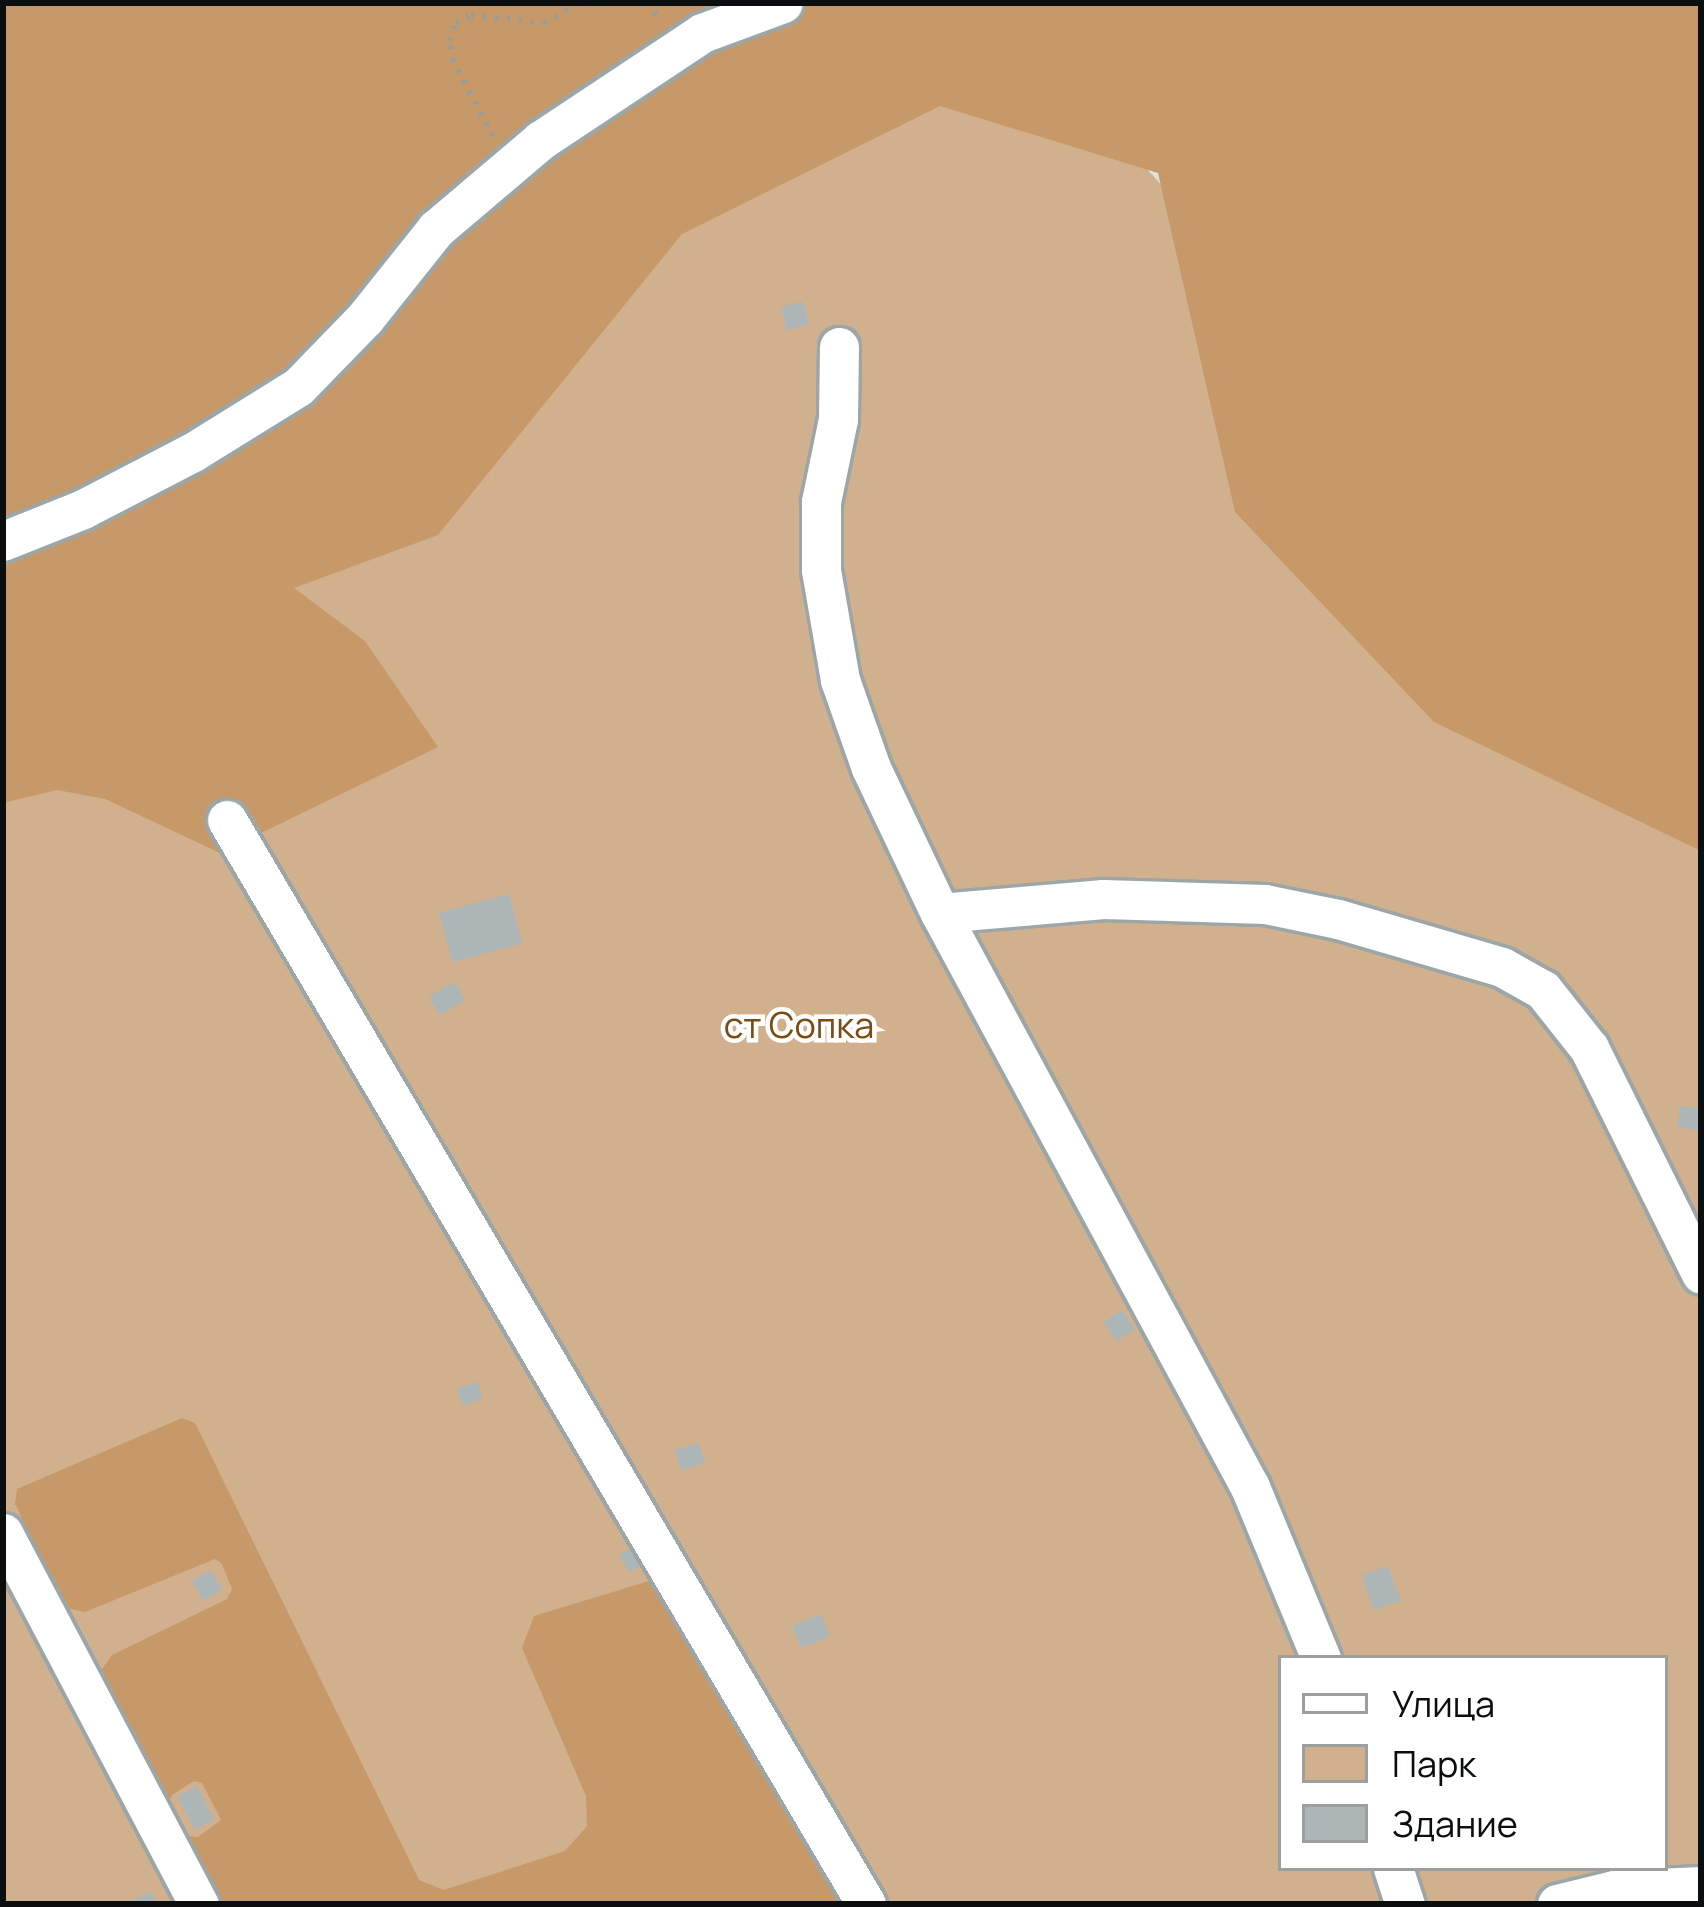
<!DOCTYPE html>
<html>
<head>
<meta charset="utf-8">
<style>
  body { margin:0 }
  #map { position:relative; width:1704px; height:1907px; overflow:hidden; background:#d8e3e4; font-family:Manrope,sans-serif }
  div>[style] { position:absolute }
  .green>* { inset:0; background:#d1b08e }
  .forest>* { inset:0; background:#c79969 }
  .building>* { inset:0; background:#acb6b7; transform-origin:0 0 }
  .path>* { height:6px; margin-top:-3px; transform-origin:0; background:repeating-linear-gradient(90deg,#959e9f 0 3px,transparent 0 12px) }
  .roads { filter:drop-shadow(3px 0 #9ca6a7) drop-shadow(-3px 0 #9ca6a7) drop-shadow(0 3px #9ca6a7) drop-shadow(0 -3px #9ca6a7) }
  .minor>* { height:39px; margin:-19.5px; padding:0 19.5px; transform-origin:19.5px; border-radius:19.5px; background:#fff }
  span { translate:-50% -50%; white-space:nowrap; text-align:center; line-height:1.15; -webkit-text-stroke:9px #fff; paint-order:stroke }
  .park-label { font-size:36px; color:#794c13 }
  .frame { position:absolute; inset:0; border:6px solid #0a0e0e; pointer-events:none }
  .legend { position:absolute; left:1278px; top:1655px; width:390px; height:216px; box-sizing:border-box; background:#fff; border:3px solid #9d9f9f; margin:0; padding:15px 21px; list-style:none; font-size:36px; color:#0a0e0e }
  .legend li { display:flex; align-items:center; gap:24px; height:60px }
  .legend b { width:60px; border:3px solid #9d9f9f }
</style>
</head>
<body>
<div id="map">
  <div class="green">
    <div style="clip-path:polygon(evenodd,1023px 33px,1701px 777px,1701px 1904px,3px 1904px,3px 527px,1023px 33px,1281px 1658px,1665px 1658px,1665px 1868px,1281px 1868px,1281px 1658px)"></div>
  </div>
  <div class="forest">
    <div style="clip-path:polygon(3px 3px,1701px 3px,1701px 851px,1434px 722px,1235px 512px,1158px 173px,940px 106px,682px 234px,438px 535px,294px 588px,365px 641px,438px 747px,220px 853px,105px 799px,57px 790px,3px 803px)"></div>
    <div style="clip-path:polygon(182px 1418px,195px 1423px,419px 1880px,444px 1890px,565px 1851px,587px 1826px,586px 1796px,522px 1648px,534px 1616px,649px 1581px,661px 1584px,849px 1904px,213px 1904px,183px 1836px,198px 1837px,221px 1820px,202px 1783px,194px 1781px,172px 1795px,166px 1810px,158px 1807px,100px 1672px,112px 1655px,227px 1599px,232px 1589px,222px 1564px,215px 1559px,85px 1612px,66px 1608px,15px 1504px,17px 1489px)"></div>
  </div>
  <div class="building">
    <div style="left:803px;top:301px;width:24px;height:23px;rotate:75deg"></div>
    <div style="left:509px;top:894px;width:51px;height:72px;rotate:75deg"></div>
    <div style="left:455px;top:982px;width:21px;height:30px;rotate:61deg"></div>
    <div style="clip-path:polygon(1680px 1106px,1701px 1109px,1701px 1131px,1677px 1127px)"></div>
    <div style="left:1122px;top:1310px;width:23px;height:22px;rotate:56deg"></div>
    <div style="left:477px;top:1382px;width:18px;height:21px;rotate:71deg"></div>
    <div style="left:699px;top:1443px;width:21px;height:25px;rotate:73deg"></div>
    <div style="left:640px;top:1543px;width:20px;height:24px;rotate:60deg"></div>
    <div style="left:1388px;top:1566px;width:37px;height:28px;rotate:70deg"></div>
    <div style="left:211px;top:1570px;width:23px;height:22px;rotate:61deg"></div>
    <div style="left:821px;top:1614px;width:24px;height:31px;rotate:68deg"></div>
    <div style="left:197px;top:1786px;width:38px;height:22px;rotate:63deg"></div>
    <div style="clip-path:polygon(152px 1892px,157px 1904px,121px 1904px)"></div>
  </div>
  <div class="path">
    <div style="left:646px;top:3px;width:21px;rotate:47deg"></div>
    <div style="left:493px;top:136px;width:85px;rotate:-118.1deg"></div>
    <div style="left:453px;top:61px;width:21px;rotate:-101deg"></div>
    <div style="left:449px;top:40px;width:18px;rotate:-68deg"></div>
    <div style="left:456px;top:23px;width:17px;rotate:-28deg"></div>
    <div style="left:471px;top:15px;width:73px;rotate:6.3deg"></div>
    <div style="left:544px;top:23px;width:39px;rotate:-30deg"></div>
  </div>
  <div class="roads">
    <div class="minor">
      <div style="left:839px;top:347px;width:72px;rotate:90.8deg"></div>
      <div style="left:838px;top:419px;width:85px;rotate:101.6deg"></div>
      <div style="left:821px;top:502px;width:68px;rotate:90deg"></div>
      <div style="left:821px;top:570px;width:112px;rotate:80.2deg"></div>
      <div style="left:840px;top:680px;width:93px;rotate:70.6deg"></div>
      <div style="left:871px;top:768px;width:161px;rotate:64.6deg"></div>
      <div style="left:940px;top:913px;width:652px;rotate:61.63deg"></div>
      <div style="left:1250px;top:1487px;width:185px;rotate:67.5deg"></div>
      <div style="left:3px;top:541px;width:86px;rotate:-21.8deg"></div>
      <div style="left:83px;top:509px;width:124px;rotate:-27.4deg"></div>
      <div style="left:193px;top:452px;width:123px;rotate:-31.8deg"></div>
      <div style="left:298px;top:387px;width:96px;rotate:-45.8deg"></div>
      <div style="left:365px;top:318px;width:114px;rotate:-51.4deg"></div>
      <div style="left:436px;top:229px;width:138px;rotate:-40.3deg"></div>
      <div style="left:541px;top:140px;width:193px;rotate:-33.6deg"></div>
      <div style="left:702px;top:33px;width:86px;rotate:-20.3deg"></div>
      <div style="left:227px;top:820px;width:1258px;rotate:59.48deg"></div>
      <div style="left:940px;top:913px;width:164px;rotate:-4.9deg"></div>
      <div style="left:1103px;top:899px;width:162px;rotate:1.8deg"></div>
      <div style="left:1265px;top:904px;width:75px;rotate:11.6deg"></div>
      <div style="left:1338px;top:919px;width:171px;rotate:16.3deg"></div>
      <div style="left:1502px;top:967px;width:47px;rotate:29.3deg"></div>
      <div style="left:1543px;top:990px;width:74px;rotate:51.6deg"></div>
      <div style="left:1589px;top:1048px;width:252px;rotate:63.6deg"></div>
      <div style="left:3px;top:1533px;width:420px;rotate:62.2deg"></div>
      <div style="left:1393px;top:1868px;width:38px;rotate:72deg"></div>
      <div style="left:1557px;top:1904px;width:59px;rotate:-13.8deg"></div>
      <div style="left:1614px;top:1890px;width:87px;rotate:-2.6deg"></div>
    </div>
  </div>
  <div class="park-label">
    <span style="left:799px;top:1025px">ст Сопка</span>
  </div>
  <div class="frame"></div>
  <ul class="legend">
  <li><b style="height:15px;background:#fff"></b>Улица</li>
  <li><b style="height:33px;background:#d1b08e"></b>Парк</li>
  <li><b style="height:33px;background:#acb6b7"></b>Здание</li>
  </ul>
</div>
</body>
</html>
